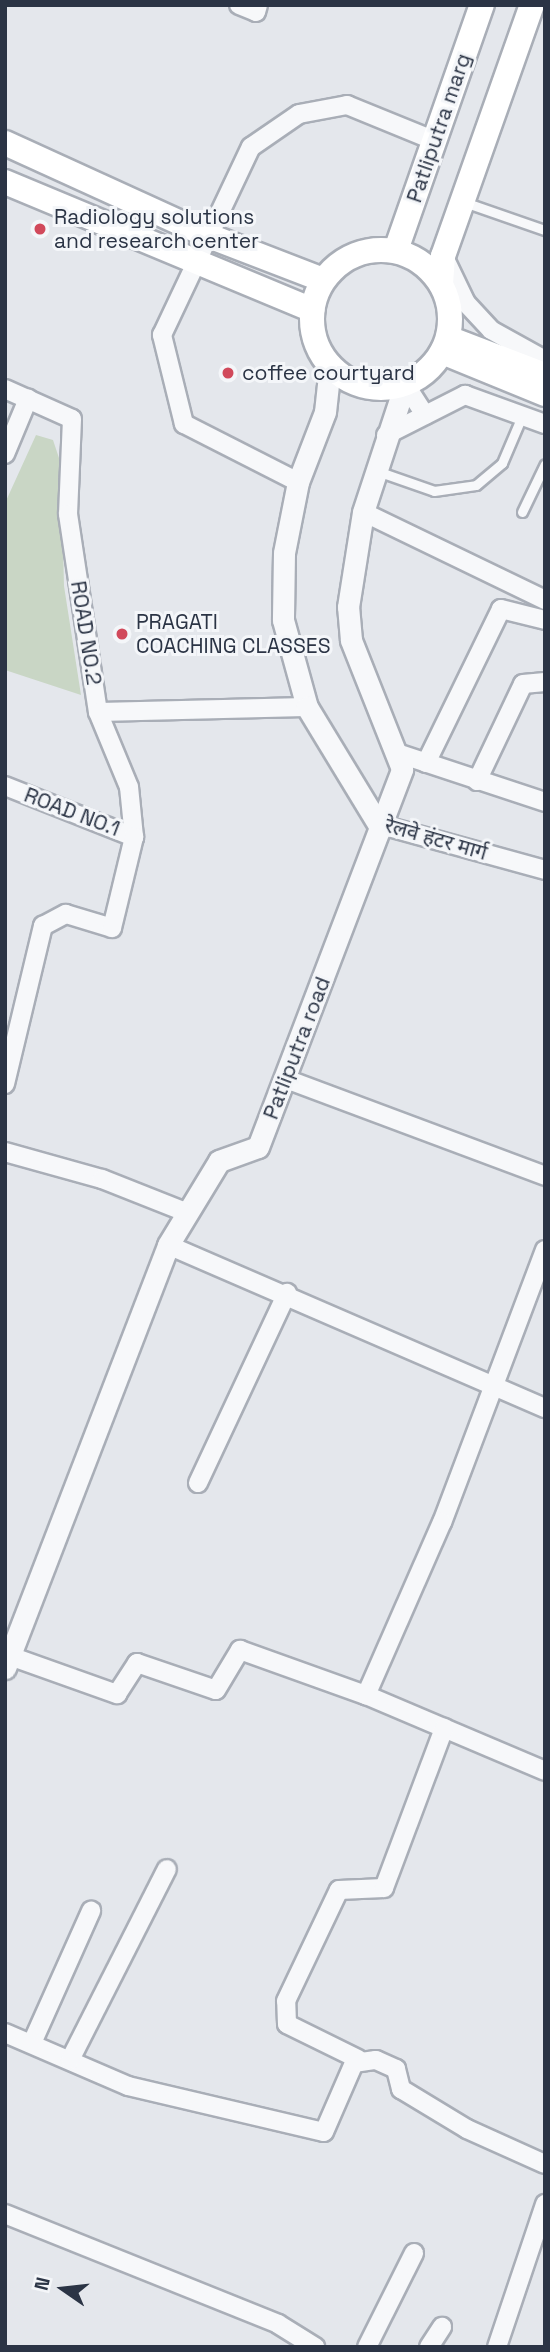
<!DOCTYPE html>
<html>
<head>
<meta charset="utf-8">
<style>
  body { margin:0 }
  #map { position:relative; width:550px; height:2352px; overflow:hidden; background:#e4e7ec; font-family:"Space Grotesk","Noto Sans Devanagari",sans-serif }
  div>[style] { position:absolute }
  .green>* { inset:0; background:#c9d6c5 }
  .roads { filter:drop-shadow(2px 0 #a9aeb7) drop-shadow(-2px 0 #a9aeb7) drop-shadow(0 2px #a9aeb7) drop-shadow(0 -2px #a9aeb7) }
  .service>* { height:9px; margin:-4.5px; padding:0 4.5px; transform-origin:4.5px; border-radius:4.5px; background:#f7f8fa }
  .minor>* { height:18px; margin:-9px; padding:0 9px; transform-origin:9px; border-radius:9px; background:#f7f8fa }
  .tertiary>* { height:21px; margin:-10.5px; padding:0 10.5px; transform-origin:10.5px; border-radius:10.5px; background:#f7f8fa }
  .secondary>* { height:24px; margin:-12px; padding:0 12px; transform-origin:12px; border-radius:12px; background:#fff }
  .secondary>.ring { margin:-12px; padding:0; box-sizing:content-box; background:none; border:24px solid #fff; border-radius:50% }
  .dots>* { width:19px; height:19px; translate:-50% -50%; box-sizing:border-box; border:4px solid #f4f6f9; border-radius:50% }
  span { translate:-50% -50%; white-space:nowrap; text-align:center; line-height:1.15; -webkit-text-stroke:6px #f4f6f9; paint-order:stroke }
  .street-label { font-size:21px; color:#2b3445 }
  .poi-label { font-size:21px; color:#2b3445 }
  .left { translate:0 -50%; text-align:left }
  .frame { position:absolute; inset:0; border:7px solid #2b3445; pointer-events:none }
  .north { position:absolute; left:28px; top:2254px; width:70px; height:70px; -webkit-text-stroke:5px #f4f6f9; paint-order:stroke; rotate:284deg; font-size:19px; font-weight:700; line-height:28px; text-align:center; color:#2b3445 }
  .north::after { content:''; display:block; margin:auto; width:24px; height:32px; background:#2b3445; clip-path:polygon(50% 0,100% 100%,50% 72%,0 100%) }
</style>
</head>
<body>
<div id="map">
  <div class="green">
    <div style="clip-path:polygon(36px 435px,53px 440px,61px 464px,64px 586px,81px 695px,5px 670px,5px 503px)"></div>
  </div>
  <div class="roads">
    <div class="service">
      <div style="left:464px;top:202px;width:86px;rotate:19.1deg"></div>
      <div style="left:377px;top:471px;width:60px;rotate:19.3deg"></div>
      <div style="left:434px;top:491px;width:42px;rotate:-8.1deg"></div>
      <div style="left:476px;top:485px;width:34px;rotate:-40deg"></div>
      <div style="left:502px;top:463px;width:51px;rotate:-66.9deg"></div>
      <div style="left:522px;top:512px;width:53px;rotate:-64.4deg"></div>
    </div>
    <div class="minor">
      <div style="left:239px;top:5px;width:18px;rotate:22deg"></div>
      <div style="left:256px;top:12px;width:7px;rotate:-74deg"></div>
      <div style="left:445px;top:259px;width:49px;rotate:64.5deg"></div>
      <div style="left:466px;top:303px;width:37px;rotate:47deg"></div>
      <div style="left:491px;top:330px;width:62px;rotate:29.1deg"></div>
      <div style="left:405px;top:384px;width:37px;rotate:57deg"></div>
      <div style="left:5px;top:389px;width:73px;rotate:24.1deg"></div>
      <div style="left:72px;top:419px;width:95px;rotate:92.4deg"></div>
      <div style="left:68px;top:514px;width:200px;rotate:81.4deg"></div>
      <div style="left:98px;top:712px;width:209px;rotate:-1.4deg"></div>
      <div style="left:386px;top:435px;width:89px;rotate:-26.9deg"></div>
      <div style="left:465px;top:395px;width:85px;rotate:19.9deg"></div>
      <div style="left:5px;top:454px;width:60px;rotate:-67.3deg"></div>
      <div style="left:298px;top:482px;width:128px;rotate:-153deg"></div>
      <div style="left:184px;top:424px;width:92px;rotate:-103.9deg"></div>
      <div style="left:162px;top:335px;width:208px;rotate:-64.7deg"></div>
      <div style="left:251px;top:147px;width:58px;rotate:-34.5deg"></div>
      <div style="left:299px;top:114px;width:49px;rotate:-10.6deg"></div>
      <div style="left:347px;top:105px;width:95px;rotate:22.2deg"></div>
      <div style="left:363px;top:512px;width:202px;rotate:25.8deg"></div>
      <div style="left:400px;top:754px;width:153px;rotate:18.3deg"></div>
      <div style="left:426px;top:763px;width:171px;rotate:-64deg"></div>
      <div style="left:501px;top:609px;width:45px;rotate:14deg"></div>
      <div style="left:477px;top:781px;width:107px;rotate:-64.6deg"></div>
      <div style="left:523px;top:684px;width:22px;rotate:-5deg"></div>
      <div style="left:5px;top:786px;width:139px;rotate:21.6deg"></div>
      <div style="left:134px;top:837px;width:50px;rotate:-95.7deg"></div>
      <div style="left:129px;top:787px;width:81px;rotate:-112.5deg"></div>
      <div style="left:378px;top:824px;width:173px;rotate:15.4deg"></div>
      <div style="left:286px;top:1079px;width:277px;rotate:20.5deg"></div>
      <div style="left:5px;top:1084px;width:163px;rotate:-76.5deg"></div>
      <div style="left:43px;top:926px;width:26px;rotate:-28deg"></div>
      <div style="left:66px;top:914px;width:48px;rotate:16.9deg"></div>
      <div style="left:112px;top:928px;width:94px;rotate:-76.4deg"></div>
      <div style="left:5px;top:1152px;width:101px;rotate:15.6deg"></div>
      <div style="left:102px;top:1179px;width:92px;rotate:21.6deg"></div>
      <div style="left:168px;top:1245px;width:411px;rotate:23.4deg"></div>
      <div style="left:545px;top:1250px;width:291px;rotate:110.7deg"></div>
      <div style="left:442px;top:1522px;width:189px;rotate:113.7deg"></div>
      <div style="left:366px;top:1695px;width:194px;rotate:23deg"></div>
      <div style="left:198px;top:1483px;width:210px;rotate:-64.9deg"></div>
      <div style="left:10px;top:1656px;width:114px;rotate:19.6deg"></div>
      <div style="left:117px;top:1694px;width:37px;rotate:-57deg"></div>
      <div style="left:137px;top:1663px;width:83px;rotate:18.9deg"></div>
      <div style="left:216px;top:1690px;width:47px;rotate:-59deg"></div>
      <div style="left:240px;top:1650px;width:134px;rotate:19.7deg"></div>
      <div style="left:5px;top:2033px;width:134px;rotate:23.3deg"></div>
      <div style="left:128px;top:2086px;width:201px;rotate:13.2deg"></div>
      <div style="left:324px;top:2132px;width:75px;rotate:-66.5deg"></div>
      <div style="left:354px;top:2063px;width:22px;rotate:-8deg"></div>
      <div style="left:376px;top:2060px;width:22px;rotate:24deg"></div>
      <div style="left:396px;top:2069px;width:21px;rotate:76deg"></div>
      <div style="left:401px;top:2089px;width:77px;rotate:31.2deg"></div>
      <div style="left:467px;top:2129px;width:85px;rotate:24.2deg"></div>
      <div style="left:32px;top:2043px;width:145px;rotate:-65.9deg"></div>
      <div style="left:358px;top:2059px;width:79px;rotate:-153.8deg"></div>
      <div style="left:287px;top:2024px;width:23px;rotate:-92deg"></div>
      <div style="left:286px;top:2001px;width:123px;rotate:-64.5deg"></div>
      <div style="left:339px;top:1890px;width:45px;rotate:-2.5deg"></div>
      <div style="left:384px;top:1888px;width:171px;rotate:-69.4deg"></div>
      <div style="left:70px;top:2060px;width:214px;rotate:-63.1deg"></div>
      <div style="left:5px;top:2214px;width:294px;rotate:21.9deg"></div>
      <div style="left:278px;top:2324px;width:44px;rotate:31.9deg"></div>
      <div style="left:367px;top:2347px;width:105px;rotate:-63.4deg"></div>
      <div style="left:429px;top:2347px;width:24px;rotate:-57deg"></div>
      <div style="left:497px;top:2347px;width:151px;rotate:-71.4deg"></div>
    </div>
    <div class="tertiary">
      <div style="left:330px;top:366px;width:46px;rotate:96.2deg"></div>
      <div style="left:325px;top:412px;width:75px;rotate:111.1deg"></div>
      <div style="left:298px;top:482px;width:72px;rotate:101.2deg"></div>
      <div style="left:284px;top:553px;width:67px;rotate:90.9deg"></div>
      <div style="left:283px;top:620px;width:90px;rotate:74.6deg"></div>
      <div style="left:307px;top:707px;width:137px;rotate:58.7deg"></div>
      <div style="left:5px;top:1668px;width:453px;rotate:-68.9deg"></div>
      <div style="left:168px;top:1245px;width:98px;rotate:-58.7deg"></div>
      <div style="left:219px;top:1161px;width:41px;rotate:-19.7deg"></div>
      <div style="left:258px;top:1147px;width:404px;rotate:-69.1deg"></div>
      <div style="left:402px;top:769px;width:139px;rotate:-111.6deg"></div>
      <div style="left:351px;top:640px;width:33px;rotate:-95deg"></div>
      <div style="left:348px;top:607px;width:96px;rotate:-81deg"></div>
      <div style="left:363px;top:512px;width:135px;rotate:-71.8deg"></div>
    </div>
    <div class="secondary">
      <div style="left:5px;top:143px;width:224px;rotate:24.5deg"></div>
      <div style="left:209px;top:236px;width:122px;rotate:21.1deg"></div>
      <div style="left:5px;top:182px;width:333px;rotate:22.6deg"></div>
      <div class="ring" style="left:312px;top:250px;width:114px;height:114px"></div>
      <div style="left:396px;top:250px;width:260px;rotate:-70.7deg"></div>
      <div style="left:441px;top:284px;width:28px;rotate:-86deg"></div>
      <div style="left:443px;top:256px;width:266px;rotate:-70.5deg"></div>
      <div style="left:448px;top:338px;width:104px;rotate:20.9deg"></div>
      <div style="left:442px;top:352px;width:111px;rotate:22.2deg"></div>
    </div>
  </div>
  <div class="dots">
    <div style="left:40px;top:229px;background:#d1495b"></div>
    <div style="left:228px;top:373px;background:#d1495b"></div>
    <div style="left:122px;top:634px;background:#d1495b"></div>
  </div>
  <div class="street-label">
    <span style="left:439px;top:128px;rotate:-71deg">Patliputra marg</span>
    <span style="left:86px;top:633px;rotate:81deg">ROAD NO.2</span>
    <span style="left:72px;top:812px;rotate:21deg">ROAD NO.1</span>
    <span style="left:436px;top:839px;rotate:16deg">रेलवे हंटर मार्ग</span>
    <span style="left:297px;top:1048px;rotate:-69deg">Patliputra road</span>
  </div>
  <div class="poi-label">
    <span class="left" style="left:54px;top:229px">Radiology solutions<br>and research center</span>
    <span class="left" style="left:242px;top:373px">coffee courtyard</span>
    <span class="left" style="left:136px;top:634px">PRAGATI<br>COACHING CLASSES</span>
  </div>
  <div class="frame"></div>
  <div class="north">N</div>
</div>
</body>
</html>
